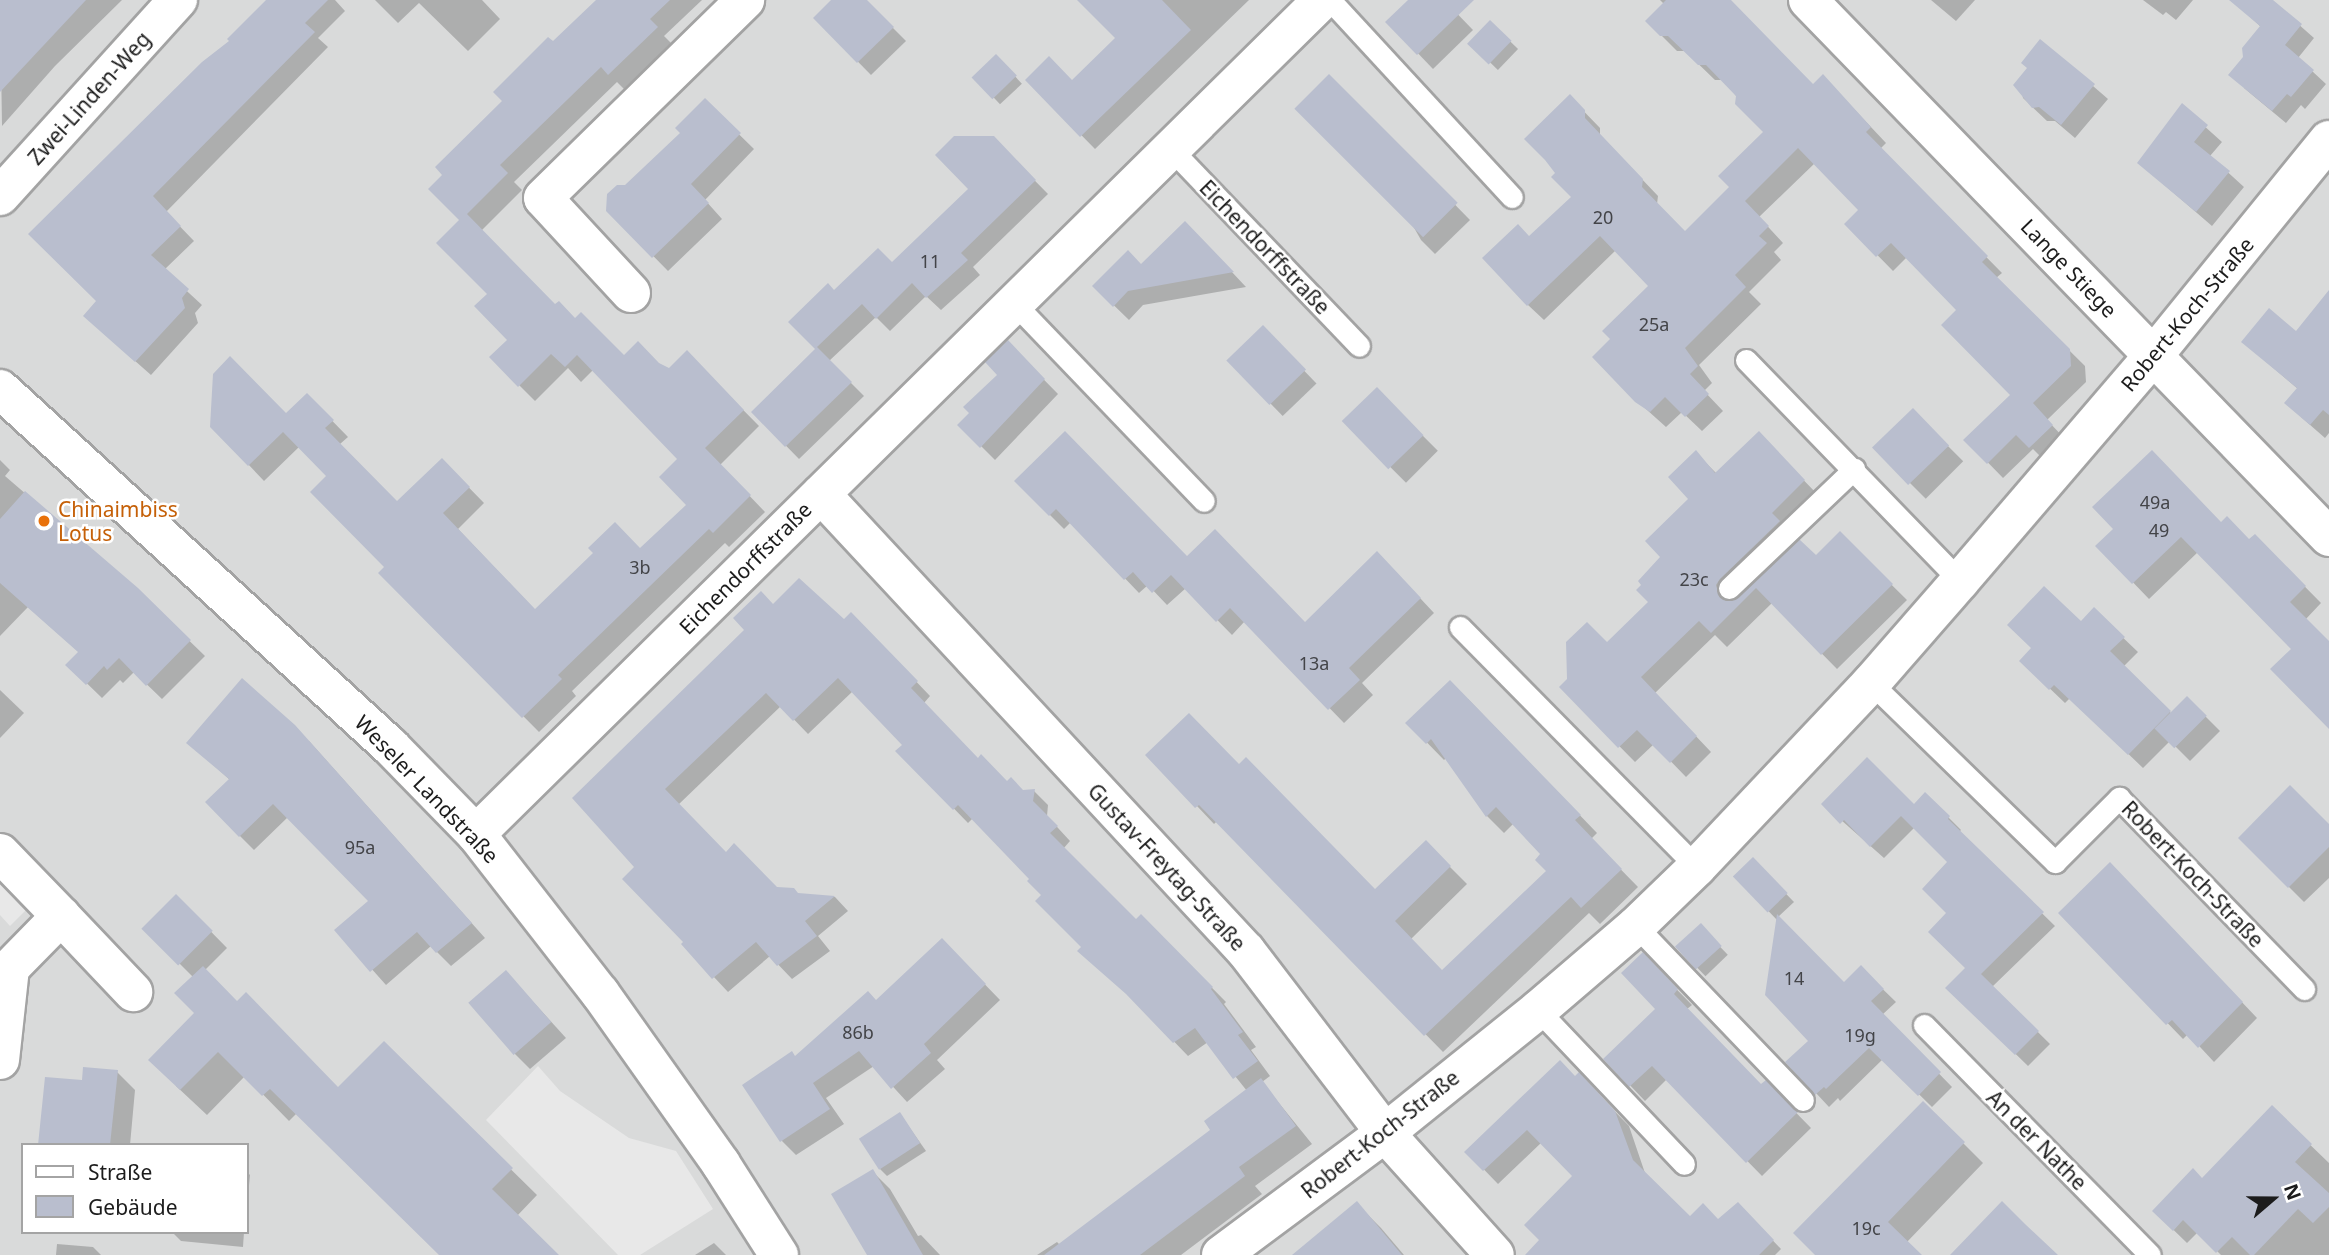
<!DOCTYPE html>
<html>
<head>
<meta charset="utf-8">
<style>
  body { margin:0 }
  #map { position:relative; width:2329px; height:1255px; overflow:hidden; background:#e0e0ee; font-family:"Noto Sans",sans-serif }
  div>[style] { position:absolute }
  .residential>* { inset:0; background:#d9dada }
  .parking>* { inset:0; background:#e8e8e8 }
  .shadow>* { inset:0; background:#0003; transform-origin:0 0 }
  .building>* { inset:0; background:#b9bece; transform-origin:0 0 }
  .roads { filter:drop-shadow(2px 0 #a3a3a3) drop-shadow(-2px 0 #a3a3a3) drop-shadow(0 2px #a3a3a3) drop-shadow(0 -2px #a3a3a3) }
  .service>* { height:21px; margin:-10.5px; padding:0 10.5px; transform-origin:10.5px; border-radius:10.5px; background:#fff }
  .minor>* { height:38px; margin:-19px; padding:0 19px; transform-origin:19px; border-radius:19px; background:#fff }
  .tertiary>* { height:38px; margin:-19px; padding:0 19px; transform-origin:19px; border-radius:19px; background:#fff }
  .dots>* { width:19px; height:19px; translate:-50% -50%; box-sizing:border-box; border:4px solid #fff; border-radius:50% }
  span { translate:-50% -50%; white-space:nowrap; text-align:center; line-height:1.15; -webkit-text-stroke:5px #fff; paint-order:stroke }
  .number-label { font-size:18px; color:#434448 }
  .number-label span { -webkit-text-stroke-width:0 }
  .street-label { font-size:21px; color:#1c1c1c }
  .food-label { font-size:21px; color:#c56008 }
  .left { translate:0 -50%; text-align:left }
  .legend { position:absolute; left:21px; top:1143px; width:228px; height:91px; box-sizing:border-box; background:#fff; border:2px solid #a4a4a4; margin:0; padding:9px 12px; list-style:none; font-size:21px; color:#1c1c1c }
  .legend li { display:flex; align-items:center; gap:14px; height:35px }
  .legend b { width:35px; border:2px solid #a4a4a4 }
  .north { position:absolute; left:2238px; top:1164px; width:70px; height:70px; -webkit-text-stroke:5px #fff; paint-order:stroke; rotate:70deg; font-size:19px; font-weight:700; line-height:28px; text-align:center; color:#1c1c1c }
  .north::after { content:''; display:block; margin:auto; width:24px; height:32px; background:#1c1c1c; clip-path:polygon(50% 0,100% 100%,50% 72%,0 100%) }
</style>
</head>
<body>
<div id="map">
  <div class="residential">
    <div style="clip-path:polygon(evenodd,0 0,2329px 0,2329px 1255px,0 1255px,0 0,23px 1145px,247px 1145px,247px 1232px,23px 1232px,23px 1145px)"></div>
  </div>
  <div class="parking">
    <div style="clip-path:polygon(0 875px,30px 906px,10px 926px,0 915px)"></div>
    <div style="clip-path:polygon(538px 1066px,560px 1091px,629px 1138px,676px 1151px,713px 1209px,640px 1255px,618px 1255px,486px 1120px)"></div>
  </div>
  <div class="shadow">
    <div style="clip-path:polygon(0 0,122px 0,55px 66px,2px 126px)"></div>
    <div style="clip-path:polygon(268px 0,335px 0,345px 11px,318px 38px,328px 47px,166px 212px,194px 241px,164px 270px,202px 305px,195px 313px,198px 323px,151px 375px,100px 330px,98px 301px,232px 41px)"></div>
    <div style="clip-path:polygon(375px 0,482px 0,500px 19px,468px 51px,419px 3px,398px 23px)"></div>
    <div style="clip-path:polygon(598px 0,702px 0,664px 36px,672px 44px,624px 89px,617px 82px,514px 182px,522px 190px,481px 231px,556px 307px,624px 358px,659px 365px,669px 371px,687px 353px,759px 426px,720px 465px,765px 512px,729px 547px,725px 543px,572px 691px,576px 696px,539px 732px,381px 573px,387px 567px,329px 476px,300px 446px,264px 481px,212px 426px,286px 415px,307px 395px,348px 437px,340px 444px,397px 503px,442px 460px,484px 503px,458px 529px,536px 611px,640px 550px,688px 505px,679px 459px,593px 370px,581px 382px,568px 368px,535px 401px,492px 358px,510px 340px,461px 220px,505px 101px,553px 44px)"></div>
    <div style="clip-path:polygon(834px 0,865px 0,906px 41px,871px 75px,815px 18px)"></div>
    <div style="clip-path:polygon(1100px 0,1249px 0,1095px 149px,1027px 80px,1072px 82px,1117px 38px)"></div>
    <div style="clip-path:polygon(1410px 0,1444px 0,1473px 30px,1433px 69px,1388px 22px)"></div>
    <div style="clip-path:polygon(1660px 0,1717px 0,1813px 86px,1838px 92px,1886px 143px,1880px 149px,2002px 273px,1996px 278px,2085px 366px,2086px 382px,2047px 420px,2067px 441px,2046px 462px,2033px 449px,2003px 478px,1966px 440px,2012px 395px,1958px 310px,1907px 257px,1893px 271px,1847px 224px,1861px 211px,1815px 163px,1759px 217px,1783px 243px,1774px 252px,1781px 260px,1749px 292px,1761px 304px,1699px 365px,1712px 383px,1704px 391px,1723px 411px,1702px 431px,1682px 412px,1666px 427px,1637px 401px,1612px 339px,1651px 286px,1616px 250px,1544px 320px,1528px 305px,1529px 238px,1573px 197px,1557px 173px,1570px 97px,1600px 128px,1600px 135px,1658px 196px,1657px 204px,1685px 233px,1731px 187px,1766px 132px,1723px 80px,1715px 80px,1685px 51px,1677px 51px,1647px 21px,1664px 4px)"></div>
    <div style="clip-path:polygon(1931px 0,1975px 0,1956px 21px)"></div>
    <div style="clip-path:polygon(2143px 0,2193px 0,2176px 20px,2166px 12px,2163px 15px)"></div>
    <div style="clip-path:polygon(2259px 0,2271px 0,2314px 38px,2298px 58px,2326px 84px,2305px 109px,2301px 105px,2286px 123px,2244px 88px,2245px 58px,2261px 27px,2247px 14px)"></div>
    <div style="left:1490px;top:22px;width:39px;height:29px;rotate:44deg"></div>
    <div style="clip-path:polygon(2041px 41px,2108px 99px,2075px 138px,2055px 121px,2047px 121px,2023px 98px,2022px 92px)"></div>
    <div style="left:996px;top:56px;width:38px;height:30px;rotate:47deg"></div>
    <div style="clip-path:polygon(1329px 76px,1470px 220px,1435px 254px,1421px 240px)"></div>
    <div style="clip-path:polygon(705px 101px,754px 149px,705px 200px,722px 219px,668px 271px,608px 210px,625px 187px,682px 133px)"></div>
    <div style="clip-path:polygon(2182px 106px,2222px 142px,2210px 156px,2244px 187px,2212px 226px,2139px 163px)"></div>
    <div style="clip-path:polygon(993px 138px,1048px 194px,973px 267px,980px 275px,941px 310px,926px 296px,890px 331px,876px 317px,829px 361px,864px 396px,799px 459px,753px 412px,817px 349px,791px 322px,834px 292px,892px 265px,970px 189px)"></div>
    <div style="clip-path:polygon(1200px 238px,1246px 287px,1143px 305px,1129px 320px,1094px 286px)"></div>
    <div style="clip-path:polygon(2329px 322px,2329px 433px,2325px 438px,2301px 417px,2298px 389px,2243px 342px,2297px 333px)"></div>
    <div style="left:1263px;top:328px;width:77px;height:47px;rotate:46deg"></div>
    <div style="clip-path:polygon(1008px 343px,1058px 394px,995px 460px,960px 425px,1000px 375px)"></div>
    <div style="left:1377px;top:390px;width:86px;height:45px;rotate:45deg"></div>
    <div style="left:1913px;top:411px;width:71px;height:53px;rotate:45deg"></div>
    <div style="clip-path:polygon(1759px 434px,1819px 496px,1731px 601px,1738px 599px,1799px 542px,1816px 558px,1840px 534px,1907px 600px,1837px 669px,1772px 603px,1727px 647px,1715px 635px,1655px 693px,1711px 752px,1686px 777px,1654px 744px,1635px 762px,1561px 687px,1651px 602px,1663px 557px,1690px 499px,1696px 453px,1717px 474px)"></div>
    <div style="clip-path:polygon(0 460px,10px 470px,5px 476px,136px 589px,205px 656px,162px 699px,134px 672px,123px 683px,120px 680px,102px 698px,68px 665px,80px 653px,28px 607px,0 636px)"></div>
    <div style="clip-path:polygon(1016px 481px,1187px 558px,1305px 624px,1391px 567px,1434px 613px,1362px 683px,1373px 695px,1344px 723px,1245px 621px,1232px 635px,1186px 588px,1167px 605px,1148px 585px,1139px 593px,1071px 522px,1064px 529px)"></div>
    <div style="clip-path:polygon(2222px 524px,2250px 541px,2255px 536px,2321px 603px,2305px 620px,2329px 644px,2329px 728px,2293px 649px,2198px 552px,2149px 599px,2098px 546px)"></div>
    <div style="clip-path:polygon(773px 606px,865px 628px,930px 696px,924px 703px,978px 760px,1007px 783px,1023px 792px,1034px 791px,1048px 805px,1047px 816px,1070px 841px,1063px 849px,1136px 921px,1141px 916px,1226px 1002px,1224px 1004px,1256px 1047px,1251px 1050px,1270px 1076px,1262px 1082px,1312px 1144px,1255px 1186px,1262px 1194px,1181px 1255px,1037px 1255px,1057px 1242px,1060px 1245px,1213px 1131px,1247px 1091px,1208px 1042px,1188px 1056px,1083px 947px,1032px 879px,973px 818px,968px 823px,898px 751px,905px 745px,853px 691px,808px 734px,781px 706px,678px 805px,726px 854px,777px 889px,799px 895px,835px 897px,848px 911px,818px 936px,830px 951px,792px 979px,770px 956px,728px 992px,683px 944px,685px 942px,636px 867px,574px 799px)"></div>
    <div style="clip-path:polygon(2094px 610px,2138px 652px,2123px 667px,2172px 714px,2187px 698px,2220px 731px,2190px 761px,2170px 741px,2143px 768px,2070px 698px,2065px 703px,2021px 661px,2081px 624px)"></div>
    <div style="clip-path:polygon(0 690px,24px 713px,0 738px)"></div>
    <div style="clip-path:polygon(1468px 699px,1597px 833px,1591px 839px,1638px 887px,1600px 924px,1589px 913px,1443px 1052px,1217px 821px,1214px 824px,1197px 806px,1239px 766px,1375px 892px,1426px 843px,1467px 884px,1411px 939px,1443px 972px,1548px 871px,1543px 854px,1514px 823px,1504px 833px,1487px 816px,1446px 758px,1444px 760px,1408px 723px)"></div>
    <div style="clip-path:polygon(309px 741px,485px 938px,451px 966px,431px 946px,386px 985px,337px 930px,370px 901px,288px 817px,254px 850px,240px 836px,230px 780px,189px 743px)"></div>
    <div style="clip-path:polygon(1925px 794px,1961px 830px,1959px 832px,2055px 926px,1992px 987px,2050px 1044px,2028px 1066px,1948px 988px,1967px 968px,1949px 913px,1950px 862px,1915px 827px,1884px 858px,1823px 804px,1914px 806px)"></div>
    <div style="clip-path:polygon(2329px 827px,2329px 878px,2304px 902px,2240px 838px)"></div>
    <div style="clip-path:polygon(1753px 860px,1794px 902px,1778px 917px,1844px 985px,1861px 968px,1896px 1002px,1882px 1015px,1952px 1087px,1932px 1107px,1883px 1059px,1840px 1101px,1838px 1098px,1829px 1107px,1787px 1062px,1811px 1041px,1777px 920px,1736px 877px)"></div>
    <div style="clip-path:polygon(2125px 879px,2257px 1018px,2214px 1062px,2188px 1034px,2183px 1039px,2061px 913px)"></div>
    <div style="clip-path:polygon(176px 896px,227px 948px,205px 970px,237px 1003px,339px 1089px,384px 1044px,537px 1195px,517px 1216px,557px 1255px,441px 1255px,297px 1113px,289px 1121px,245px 1076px,207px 1115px,176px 1086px,197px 1013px,193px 977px,144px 928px)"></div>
    <div style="left:1700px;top:926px;width:40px;height:31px;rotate:46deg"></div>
    <div style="clip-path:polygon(942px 940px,1000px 1000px,937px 1060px,945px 1069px,907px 1102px,874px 1066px,826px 1098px,844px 1124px,796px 1155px,782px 1141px,796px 1057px,877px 1002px)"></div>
    <div style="clip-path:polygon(1643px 955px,1692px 1005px,1687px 1009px,1761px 1086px,1766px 1082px,1811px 1128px,1762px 1176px,1667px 1079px,1645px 1101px,1605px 1059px,1657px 1009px)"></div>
    <div style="clip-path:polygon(506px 972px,566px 1038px,530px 1069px,515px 1054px)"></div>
    <div style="clip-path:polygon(117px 1072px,135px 1090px,130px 1145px,40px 1145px,84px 1082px)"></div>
    <div style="clip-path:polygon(1575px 1078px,1592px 1088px,1629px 1126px,1646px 1176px,1690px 1218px,1718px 1221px,1738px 1204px,1781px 1249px,1775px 1255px,1535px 1255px,1575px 1176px,1542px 1142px,1498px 1184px,1467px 1152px)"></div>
    <div style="clip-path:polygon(1923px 1103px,1983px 1163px,1906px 1243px,1919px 1255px,1817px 1255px)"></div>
    <div style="clip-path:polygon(2272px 1108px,2329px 1163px,2329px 1255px,2221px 1255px,2198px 1232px,2187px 1243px,2154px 1211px,2202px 1180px)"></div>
    <div style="clip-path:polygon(900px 1114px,926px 1151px,887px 1176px,880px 1169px)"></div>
    <div style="clip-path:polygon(247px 1172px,250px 1175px,247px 1206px)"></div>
    <div style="clip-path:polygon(873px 1172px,890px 1189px,918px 1236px,921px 1235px,940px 1255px,871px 1255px)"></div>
    <div style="clip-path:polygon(1357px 1204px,1381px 1228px,1404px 1255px,1325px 1255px)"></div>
    <div style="clip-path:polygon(172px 1232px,244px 1232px,243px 1247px,181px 1241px)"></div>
    <div style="clip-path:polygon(714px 1243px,726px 1255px,695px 1255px)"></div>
    <div style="clip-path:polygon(57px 1244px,93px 1247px,101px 1255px,56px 1255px)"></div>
  </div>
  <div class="building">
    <div style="clip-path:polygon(0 0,86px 0,0 92px)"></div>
    <div style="clip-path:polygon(266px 0,328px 0,305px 23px,315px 32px,153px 196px,181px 226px,151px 255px,189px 289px,182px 298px,185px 308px,135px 362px,83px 316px,96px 301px,28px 234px,202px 62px,229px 41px,227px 39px)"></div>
    <div style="clip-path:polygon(596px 0,670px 0,650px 19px,658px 27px,608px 75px,601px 67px,500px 165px,508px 173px,467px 214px,555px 304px,559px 301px,575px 318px,581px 312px,624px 355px,638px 341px,659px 363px,669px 368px,687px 350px,744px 410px,705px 448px,751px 495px,713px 533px,709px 529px,558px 675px,562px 679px,522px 718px,378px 573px,384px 567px,310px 492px,326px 476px,283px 432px,248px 466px,210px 427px,213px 374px,230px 356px,286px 413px,307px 393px,334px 420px,325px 428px,397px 501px,442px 458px,470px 487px,443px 513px,535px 609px,593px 553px,588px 548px,615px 522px,640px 548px,686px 505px,659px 477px,677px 459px,577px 355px,565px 367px,551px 354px,518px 387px,489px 357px,507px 340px,474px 306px,487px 294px,436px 243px,459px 220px,428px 189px,442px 175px,435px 167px,502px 101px,493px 92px,548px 37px,553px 41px)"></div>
    <div style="clip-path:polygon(831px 0,867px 0,894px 27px,857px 63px,813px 18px)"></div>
    <div style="clip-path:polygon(1077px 0,1162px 0,1191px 30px,1080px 137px,1025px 80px,1049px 56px,1072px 80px,1115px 38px)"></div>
    <div style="clip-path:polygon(1408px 0,1474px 0,1417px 55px,1385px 22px)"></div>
    <div style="clip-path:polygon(1666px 0,1731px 0,1813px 84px,1823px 74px,1871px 127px,1866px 132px,1988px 256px,1982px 262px,2070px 349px,2071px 366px,2033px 403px,2053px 425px,2029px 448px,2016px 435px,1987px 464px,1963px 440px,2010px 395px,1941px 325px,1956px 310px,1891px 243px,1876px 257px,1844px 224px,1858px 210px,1798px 148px,1745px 201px,1769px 226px,1759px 236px,1767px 243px,1735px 275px,1746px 287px,1685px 348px,1698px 366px,1690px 374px,1709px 394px,1685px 417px,1665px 397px,1650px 412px,1635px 402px,1592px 357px,1610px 339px,1602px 331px,1648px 286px,1600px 236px,1527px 306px,1482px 258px,1518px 224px,1529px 236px,1571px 197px,1551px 177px,1555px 173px,1545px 160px,1524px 139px,1570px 94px,1585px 110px,1585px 118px,1643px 179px,1642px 187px,1685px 231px,1729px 187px,1718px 176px,1763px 132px,1735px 104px,1736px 96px,1706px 65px,1698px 65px,1668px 36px,1660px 36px,1645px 21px)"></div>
    <div style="clip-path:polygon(2229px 0,2273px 0,2302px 24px,2285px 45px,2314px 70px,2291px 97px,2287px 94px,2272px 111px,2228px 75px,2243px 57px,2242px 48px,2260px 26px)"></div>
    <div style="left:1490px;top:20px;width:30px;height:33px;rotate:44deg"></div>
    <div style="clip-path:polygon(2040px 39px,2095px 84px,2061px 125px,2039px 107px,2032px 108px,2013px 85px,2027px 68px,2021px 63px)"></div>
    <div style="left:996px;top:54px;width:30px;height:34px;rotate:46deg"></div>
    <div style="left:1329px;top:74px;width:182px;height:49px;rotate:45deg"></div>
    <div style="clip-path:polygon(705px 98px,741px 133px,691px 184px,709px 203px,652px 258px,606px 211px,607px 194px,617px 185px,625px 185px,680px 133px,675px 128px)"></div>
    <div style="clip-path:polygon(2182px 103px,2208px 125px,2194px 142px,2230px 171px,2196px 212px,2137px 163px)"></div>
    <div style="clip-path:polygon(954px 136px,994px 136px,1036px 180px,961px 253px,968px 260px,926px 298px,912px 283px,876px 319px,862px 304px,817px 347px,852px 382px,785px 447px,751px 412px,815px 349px,788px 322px,828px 283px,834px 290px,878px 248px,892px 262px,968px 189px,935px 155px)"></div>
    <div style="clip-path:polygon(1185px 221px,1234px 272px,1128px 291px,1113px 307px,1092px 286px,1128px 250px,1141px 264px)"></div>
    <div style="clip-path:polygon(2329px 290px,2329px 415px,2323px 410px,2310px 425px,2284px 403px,2297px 388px,2241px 342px,2269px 308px,2296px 331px)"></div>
    <div style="left:1263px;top:325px;width:62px;height:51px;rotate:46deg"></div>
    <div style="clip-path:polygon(1008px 340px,1045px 379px,980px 448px,957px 425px,969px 413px,963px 407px,997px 375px,985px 362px)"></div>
    <div style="left:1377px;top:387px;width:67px;height:49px;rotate:46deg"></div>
    <div style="left:1913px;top:408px;width:52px;height:57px;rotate:46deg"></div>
    <div style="clip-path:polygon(1065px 431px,1187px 556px,1215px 529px,1305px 622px,1377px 551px,1421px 598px,1349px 668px,1360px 680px,1328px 710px,1230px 608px,1216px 622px,1171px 575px,1152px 593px,1133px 572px,1124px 580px,1056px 509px,1049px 516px,1014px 481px)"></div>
    <div style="clip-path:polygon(1759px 431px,1805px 480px,1772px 513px,1780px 521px,1720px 579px,1716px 585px,1719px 596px,1726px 601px,1737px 598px,1799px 539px,1816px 555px,1840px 531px,1893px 584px,1821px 655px,1756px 588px,1711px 633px,1699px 621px,1641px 677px,1697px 736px,1670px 763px,1637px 730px,1618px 748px,1559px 687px,1567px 679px,1566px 642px,1587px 622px,1607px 642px,1648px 602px,1636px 590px,1641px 585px,1638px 581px,1660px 557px,1645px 541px,1688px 499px,1668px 477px,1696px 450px,1715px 473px)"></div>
    <div style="clip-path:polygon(2152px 450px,2221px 522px,2227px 516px,2249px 539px,2255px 534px,2306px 586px,2290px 602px,2329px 641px,2329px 729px,2270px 669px,2291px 649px,2181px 537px,2132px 584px,2095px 546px,2113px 529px,2092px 507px)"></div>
    <div style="clip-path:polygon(25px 491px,138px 588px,191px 640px,146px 686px,119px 658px,107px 670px,104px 666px,86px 685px,65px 665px,78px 652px,0 583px,0 519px)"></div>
    <div style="clip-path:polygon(799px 578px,844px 619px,851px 612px,918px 681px,911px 688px,978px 758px,981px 754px,1007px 781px,1011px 777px,1023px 790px,1035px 789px,1033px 801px,1058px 826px,1050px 833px,1136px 919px,1141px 914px,1213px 987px,1211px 989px,1243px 1032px,1238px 1035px,1258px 1061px,1233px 1079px,1195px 1028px,1173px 1043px,1126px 994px,1077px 951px,1081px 947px,1035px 901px,1041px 895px,1027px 881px,1029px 879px,958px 805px,953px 810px,895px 751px,902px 745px,838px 678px,793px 721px,766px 693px,665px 789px,726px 852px,734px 843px,777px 887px,794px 888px,798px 893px,835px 896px,805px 921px,817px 936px,777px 966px,756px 942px,712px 979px,681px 944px,683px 942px,622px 879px,634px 867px,572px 798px,744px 630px,733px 618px,761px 591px,773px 604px)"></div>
    <div style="clip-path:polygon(2044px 586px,2081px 621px,2094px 607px,2125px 637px,2110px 651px,2171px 711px,2128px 755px,2054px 685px,2049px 690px,2019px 661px,2031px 648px,2007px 625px)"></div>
    <div style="clip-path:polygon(242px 678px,295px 725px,472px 923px,436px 953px,417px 932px,370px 972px,334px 930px,368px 901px,273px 804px,239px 837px,205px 802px,229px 779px,186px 743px)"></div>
    <div style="clip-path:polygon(1450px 680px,1581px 815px,1575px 820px,1622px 869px,1581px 908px,1571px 897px,1424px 1036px,1199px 805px,1195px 808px,1145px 755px,1189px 713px,1239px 764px,1246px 757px,1375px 889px,1426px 840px,1451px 866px,1395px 921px,1442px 970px,1546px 871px,1535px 860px,1540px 854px,1496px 807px,1486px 817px,1431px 739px,1426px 744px,1405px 723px)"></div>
    <div style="left:2187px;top:696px;width:28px;height:46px;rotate:45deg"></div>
    <div style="clip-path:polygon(1867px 757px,1914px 804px,1925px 792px,1950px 816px,1948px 819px,2044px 912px,1981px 974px,2039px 1031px,2015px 1055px,1945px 988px,1965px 968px,1928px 932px,1946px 913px,1922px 889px,1947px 862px,1901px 816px,1870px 847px,1844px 820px,1840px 824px,1821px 804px)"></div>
    <div style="clip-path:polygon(2290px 785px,2329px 824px,2329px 847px,2288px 888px,2238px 838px)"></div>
    <div style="left:1753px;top:857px;width:50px;height:28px;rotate:46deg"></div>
    <div style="clip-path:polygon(2110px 862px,2243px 1002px,2198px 1048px,2172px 1020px,2166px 1025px,2058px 913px)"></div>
    <div style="left:176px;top:894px;width:52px;height:49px;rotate:45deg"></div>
    <div style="clip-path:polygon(1777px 914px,1844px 982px,1861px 965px,1884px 989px,1871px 1001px,1941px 1072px,1918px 1096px,1869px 1048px,1826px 1089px,1824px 1087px,1815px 1095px,1785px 1062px,1808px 1041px,1765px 995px)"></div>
    <div style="left:1701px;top:923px;width:31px;height:35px;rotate:48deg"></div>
    <div style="clip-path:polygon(942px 938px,986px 984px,924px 1044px,931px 1053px,891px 1089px,859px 1051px,813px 1083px,830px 1109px,780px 1142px,742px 1085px,792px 1051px,795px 1056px,868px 991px,876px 1000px)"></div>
    <div style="clip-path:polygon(1643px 952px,1678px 989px,1674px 994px,1761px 1084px,1766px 1080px,1798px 1112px,1746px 1163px,1652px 1066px,1629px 1087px,1603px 1059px,1655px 1009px,1621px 973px)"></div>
    <div style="clip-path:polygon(203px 966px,237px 1001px,246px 992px,338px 1087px,384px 1041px,513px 1168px,492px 1189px,559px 1255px,439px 1255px,270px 1089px,262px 1096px,218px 1052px,180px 1090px,148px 1060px,194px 1013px,174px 993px)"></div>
    <div style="left:506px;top:970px;width:69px;height:50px;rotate:49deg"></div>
    <div style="clip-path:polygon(1560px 1060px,1575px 1076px,1579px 1072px,1615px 1111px,1633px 1160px,1690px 1216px,1703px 1203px,1718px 1219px,1738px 1202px,1774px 1240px,1759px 1255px,1525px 1255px,1539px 1240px,1524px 1225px,1572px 1176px,1527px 1130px,1483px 1171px,1464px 1152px)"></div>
    <div style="clip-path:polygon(83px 1067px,118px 1070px,110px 1145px,38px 1145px,45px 1077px,82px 1080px)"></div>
    <div style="clip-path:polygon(1261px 1078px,1296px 1126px,1239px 1167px,1245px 1176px,1140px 1255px,1044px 1255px,1210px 1130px,1204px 1121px)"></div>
    <div style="clip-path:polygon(1923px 1101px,1965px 1142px,1888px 1222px,1922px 1255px,1815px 1255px,1793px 1233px)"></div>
    <div style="clip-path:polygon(2272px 1105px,2312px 1144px,2295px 1162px,2329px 1193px,2329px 1207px,2313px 1223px,2298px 1209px,2254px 1255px,2250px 1255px,2232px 1237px,2216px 1253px,2183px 1220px,2173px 1231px,2152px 1211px,2193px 1168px,2202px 1178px)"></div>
    <div style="left:900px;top:1112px;width:37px;height:49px;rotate:57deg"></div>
    <div style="clip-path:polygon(873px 1169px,923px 1255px,867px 1255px,831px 1194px)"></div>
    <div style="clip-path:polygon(1357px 1201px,1402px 1255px,1292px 1255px)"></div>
    <div style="clip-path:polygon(2002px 1201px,2025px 1224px,2058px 1255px,1950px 1255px)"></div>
  </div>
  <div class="roads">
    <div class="service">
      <div style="left:1330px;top:0;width:268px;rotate:47.3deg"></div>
      <div style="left:1171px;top:149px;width:272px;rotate:46.3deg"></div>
      <div style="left:1014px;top:303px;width:274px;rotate:46.2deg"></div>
      <div style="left:1746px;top:360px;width:308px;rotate:45.9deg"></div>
      <div style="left:1729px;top:588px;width:173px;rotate:-43.6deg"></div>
      <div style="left:1460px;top:627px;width:337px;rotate:45.4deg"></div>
      <div style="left:1871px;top:683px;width:257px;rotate:44.2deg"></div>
      <div style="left:2055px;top:862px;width:91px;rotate:-45deg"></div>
      <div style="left:2119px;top:798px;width:266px;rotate:45.9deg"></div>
      <div style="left:1636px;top:926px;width:241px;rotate:46.2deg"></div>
      <div style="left:1538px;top:1010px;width:212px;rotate:46.5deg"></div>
      <div style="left:1924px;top:1025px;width:322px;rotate:45.5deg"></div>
    </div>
    <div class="minor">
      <div style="left:1808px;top:0;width:748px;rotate:45.87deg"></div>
      <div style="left:0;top:196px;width:265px;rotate:-47.8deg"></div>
      <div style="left:631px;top:293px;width:129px;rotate:-132.8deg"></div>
      <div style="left:543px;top:198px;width:283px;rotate:-44.4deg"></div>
      <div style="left:821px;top:494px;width:624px;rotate:47.08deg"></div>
      <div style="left:1246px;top:951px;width:229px;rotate:52.6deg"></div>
      <div style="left:1385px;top:1133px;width:164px;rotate:48deg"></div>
      <div style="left:476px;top:834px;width:1188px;rotate:-44.59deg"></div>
      <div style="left:0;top:853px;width:88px;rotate:45.9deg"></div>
      <div style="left:0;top:1060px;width:93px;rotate:-83.8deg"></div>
      <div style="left:10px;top:968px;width:73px;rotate:-45.6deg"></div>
      <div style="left:61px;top:916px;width:105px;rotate:46.5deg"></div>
      <div style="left:1221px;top:1255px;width:204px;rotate:-36.6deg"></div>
      <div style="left:1385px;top:1133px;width:196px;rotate:-38.8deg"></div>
      <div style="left:1538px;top:1010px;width:129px;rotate:-40.6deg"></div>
      <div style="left:1636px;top:926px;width:85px;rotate:-44deg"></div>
      <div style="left:1697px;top:867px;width:253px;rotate:-46.6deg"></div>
      <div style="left:1871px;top:683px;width:135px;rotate:-48.9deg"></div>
      <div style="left:1960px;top:581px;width:298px;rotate:-49.4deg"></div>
      <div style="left:2154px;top:355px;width:277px;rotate:-50.9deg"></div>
    </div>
    <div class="tertiary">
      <div style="left:0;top:389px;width:530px;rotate:42.48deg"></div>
      <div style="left:391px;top:747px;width:122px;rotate:45.7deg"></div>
      <div style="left:476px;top:834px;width:202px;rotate:52.1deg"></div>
      <div style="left:600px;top:993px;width:209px;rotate:54.7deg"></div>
      <div style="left:721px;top:1164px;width:108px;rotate:57.5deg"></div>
    </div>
  </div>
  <div class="dots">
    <div style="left:44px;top:521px;background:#e8710a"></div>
  </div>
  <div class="number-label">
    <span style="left:1603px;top:217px">20</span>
    <span style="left:930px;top:261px">11</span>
    <span style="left:1654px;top:324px">25a</span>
    <span style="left:2155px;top:502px">49a</span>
    <span style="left:2159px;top:530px">49</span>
    <span style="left:640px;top:567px">3b</span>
    <span style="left:1694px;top:579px">23c</span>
    <span style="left:1314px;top:663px">13a</span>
    <span style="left:360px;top:847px">95a</span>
    <span style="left:1794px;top:978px">14</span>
    <span style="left:858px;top:1032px">86b</span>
    <span style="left:1860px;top:1035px">19g</span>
    <span style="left:1866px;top:1228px">19c</span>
  </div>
  <div class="street-label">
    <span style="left:89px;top:98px;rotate:-48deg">Zwei-Linden-Weg</span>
    <span style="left:1265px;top:247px;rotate:46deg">Eichendorffstraße</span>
    <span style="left:2069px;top:268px;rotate:46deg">Lange Stiege</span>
    <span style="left:2187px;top:314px;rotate:-50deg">Robert-Koch-Straße</span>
    <span style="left:745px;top:568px;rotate:-45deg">Eichendorffstraße</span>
    <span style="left:427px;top:789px;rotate:46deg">Weseler Landstraße</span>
    <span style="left:1167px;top:867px;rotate:47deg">Gustav-Freytag-Straße</span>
    <span style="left:2193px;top:874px;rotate:46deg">Robert-Koch-Straße</span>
    <span style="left:1380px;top:1134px;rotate:-38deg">Robert-Koch-Straße</span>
    <span style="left:2037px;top:1140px;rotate:45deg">An der Nathe</span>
  </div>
  <div class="food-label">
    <span class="left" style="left:58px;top:521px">Chinaimbiss<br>Lotus</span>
  </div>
  <ul class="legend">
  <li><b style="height:9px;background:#fff"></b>Straße</li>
  <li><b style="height:19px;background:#b9bece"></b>Gebäude</li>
  </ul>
  <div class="north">N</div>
</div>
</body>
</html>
